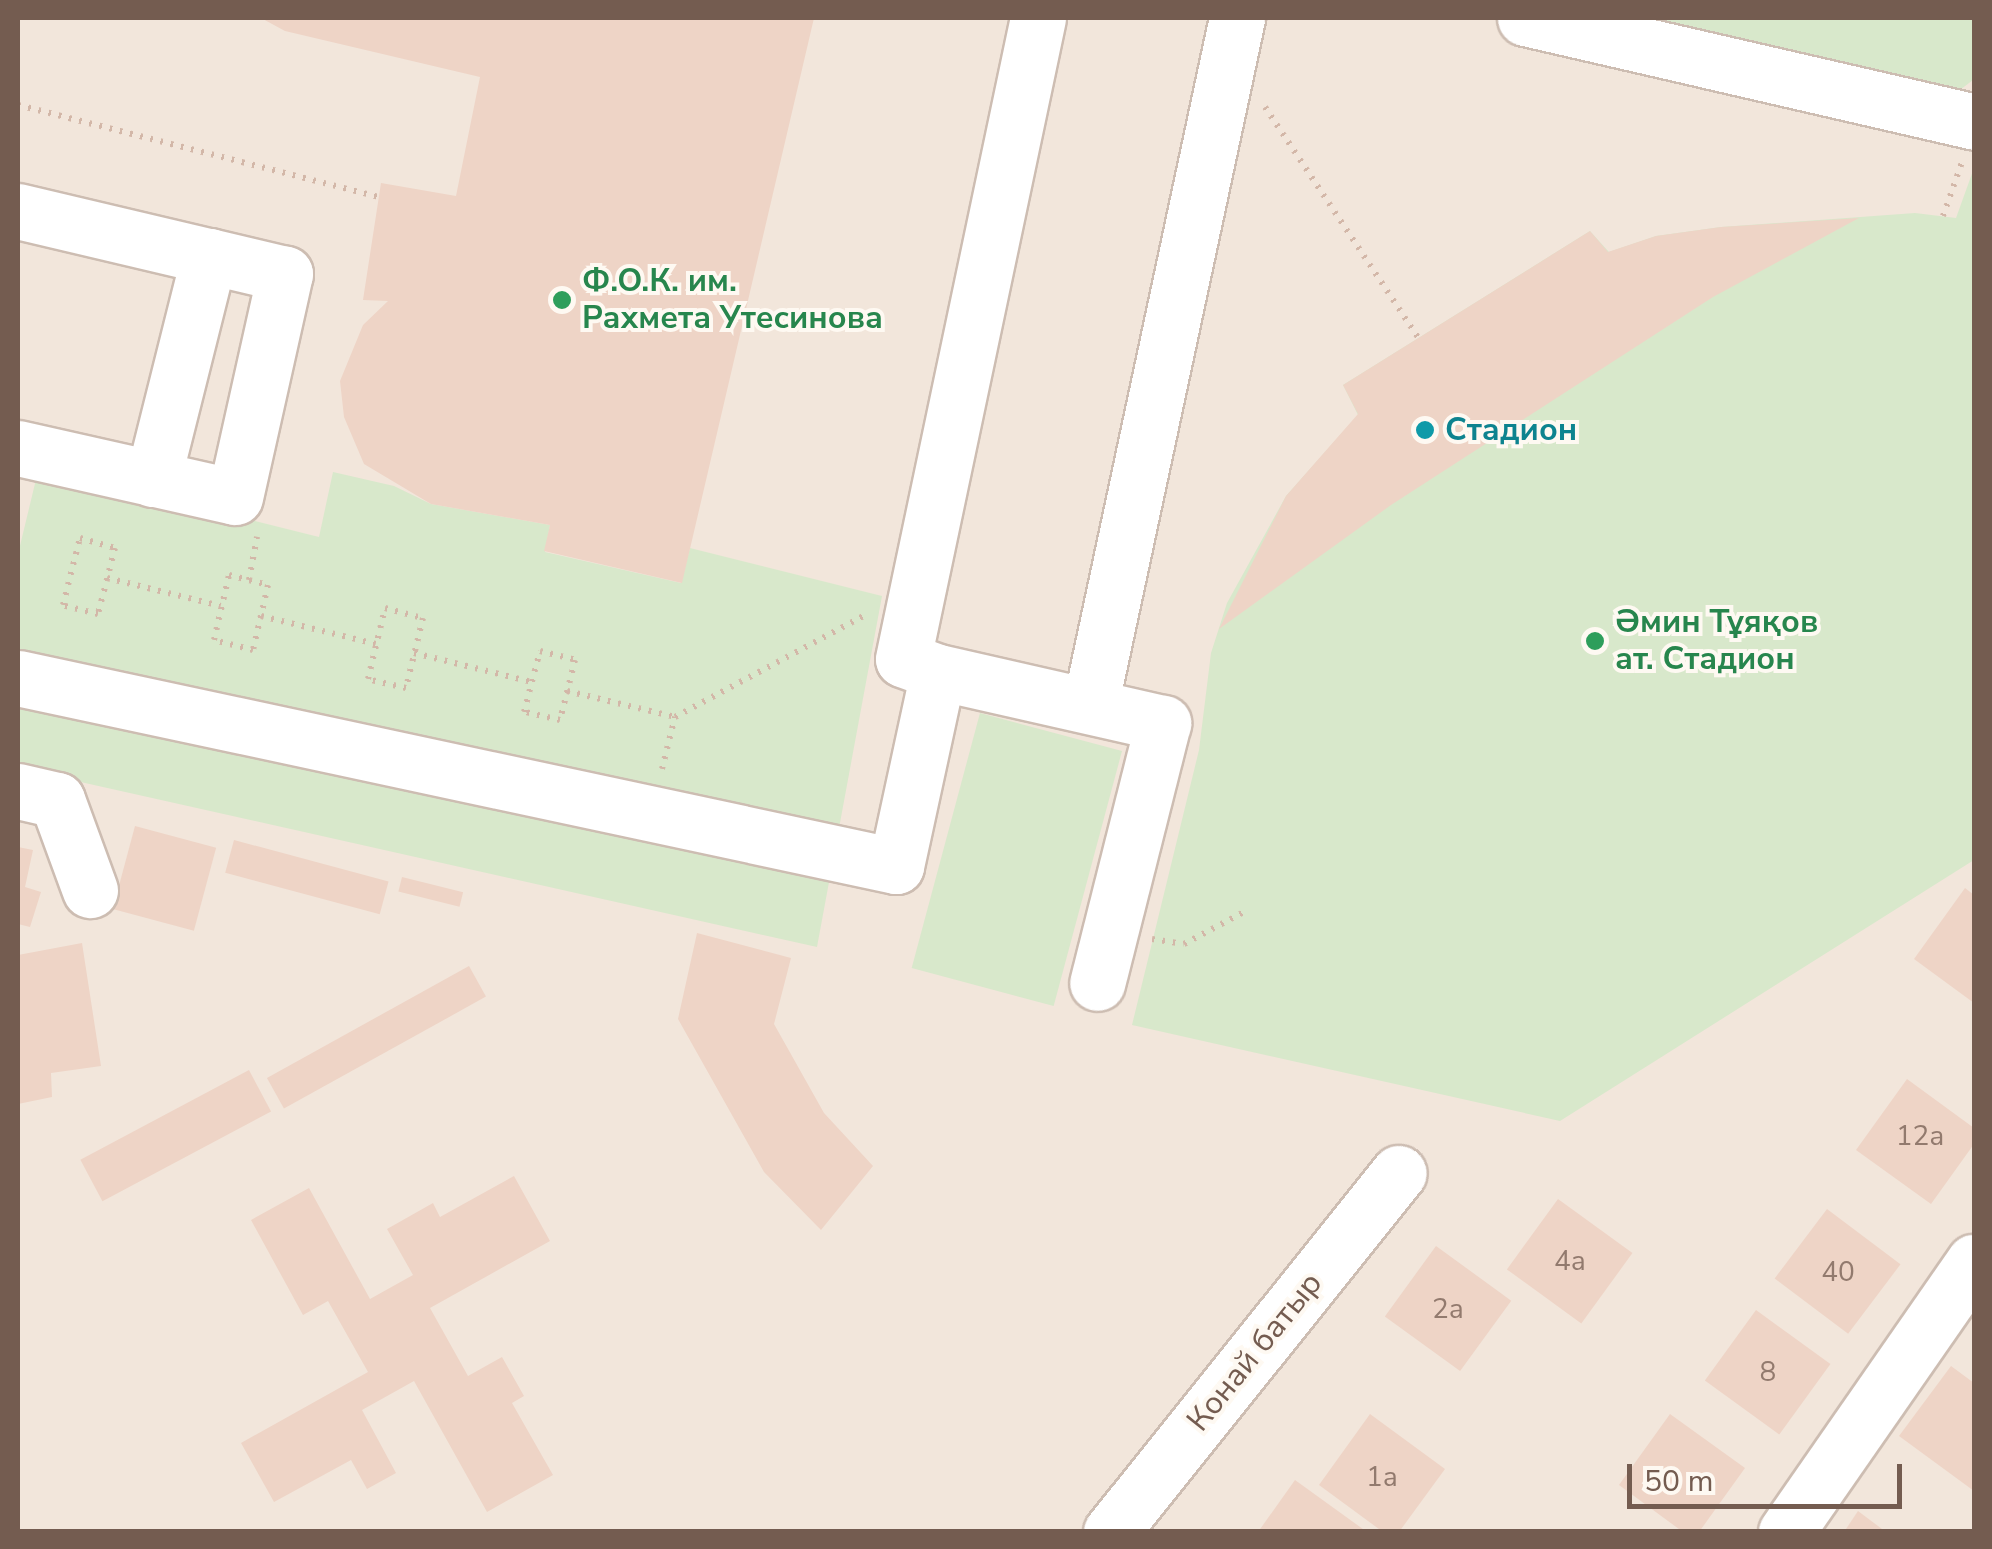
<!DOCTYPE html>
<html>
<head>
<meta charset="utf-8">
<style>
  body { margin:0 }
  #map { position:relative; width:1992px; height:1549px; overflow:hidden; background:#fbf4ec; font-family:"Nunito Sans",sans-serif }
  div>[style] { position:absolute }
  .residential>* { inset:0; background:#f2e6db; transform-origin:0 0 }
  .green>* { inset:0; background:#d8e8cb; transform-origin:0 0 }
  .building>* { inset:0; background:#eed4c6; transform-origin:0 0 }
  .path>* { height:6px; margin-top:-3px; transform-origin:0; background:repeating-linear-gradient(90deg,#d3b7a8 0 2.5px,transparent 0 10.5px) }
  .roads { filter:drop-shadow(2px 0 #cdbdb2) drop-shadow(-2px 0 #cdbdb2) drop-shadow(0 2px #cdbdb2) drop-shadow(0 -2px #cdbdb2) }
  .minor>* { height:55px; margin:-27.5px; padding:0 27.5px; transform-origin:27.5px; border-radius:27.5px; background:#fff }
  .dots>* { width:28px; height:28px; translate:-50% -50%; box-sizing:border-box; border:5px solid #fef9f2; border-radius:50% }
  span { translate:-50% -50%; white-space:nowrap; text-align:center; line-height:1.15; -webkit-text-stroke:8px #fef9f2; paint-order:stroke }
  .number-label { font-size:28px; color:#927a6e }
  .number-label span { -webkit-text-stroke-width:0 }
  .leisure-label { font-size:32px; color:#27864d; font-weight:700 }
  .left { translate:0 -50%; text-align:left }
  .culture-label { font-size:32px; color:#0d838f; font-weight:700 }
  .street-label { font-size:32px; color:#745c50 }
  .frame { position:absolute; inset:0; border:20px solid #745c50; pointer-events:none }
  .scale { position:absolute; left:1627px; top:1464px; width:275px; height:45px; box-sizing:border-box; border:5px solid #745c50; border-top:0; padding-left:12px; font-size:30px; line-height:35px; white-space:nowrap; color:#745c50; -webkit-text-stroke:8px #fef9f2; paint-order:stroke }
</style>
</head>
<body>
<div id="map">
  <div class="residential">
    <div style="left:18px;top:18px;width:1956px;height:1513px"></div>
  </div>
  <div class="green">
    <div style="clip-path:polygon(1595px 18px,1974px 18px,1974px 71px,1973px 80px,1948px 99px)"></div>
    <div style="clip-path:polygon(1974px 168px,1974px 860px,1560px 1121px,1132px 1025px,1199px 750px,1211px 653px,1227px 603px,1286px 496px,1358px 415px,1343px 385px,1590px 231px,1609px 252px,1656px 236px,1721px 227px,1915px 213px,1956px 218px)"></div>
    <div style="clip-path:polygon(39px 467px,319px 537px,333px 472px,394px 486px,431px 504px,550px 525px,545px 552px,681px 583px,690px 548px,882px 596px,817px 947px,18px 768px,18px 554px)"></div>
    <div style="left:980px;top:713px;width:147px;height:264px;rotate:15deg"></div>
  </div>
  <div class="building">
    <div style="clip-path:polygon(261px 18px,814px 18px,682px 583px,544px 551px,550px 525px,431px 504px,364px 464px,344px 417px,340px 381px,363px 325px,388px 301px,363px 300px,381px 183px,456px 196px,480px 77px,285px 31px)"></div>
    <div style="clip-path:polygon(1859px 218px,1713px 297px,1391px 505px,1219px 629px,1286px 496px,1358px 414px,1343px 385px,1590px 231px,1608px 252px,1656px 236px,1721px 227px)"></div>
    <div style="left:135px;top:826px;width:84px;height:86px;rotate:15deg"></div>
    <div style="left:234px;top:840px;width:160px;height:34px;rotate:15deg"></div>
    <div style="clip-path:polygon(18px 847px,33px 850px,25px 887px,41px 892px,30px 927px,18px 924px)"></div>
    <div style="left:402px;top:877px;width:63px;height:15px;rotate:14deg"></div>
    <div style="clip-path:polygon(1965px 888px,1974px 895px,1974px 1003px,1914px 959px)"></div>
    <div style="clip-path:polygon(697px 933px,791px 958px,774px 1024px,824px 1113px,873px 1166px,821px 1230px,764px 1172px,678px 1019px)"></div>
    <div style="clip-path:polygon(82px 943px,101px 1066px,51px 1073px,52px 1097px,18px 1104px,18px 955px)"></div>
    <div style="left:469px;top:966px;width:35px;height:231px;rotate:61deg"></div>
    <div style="left:249px;top:1070px;width:47px;height:191px;rotate:62deg"></div>
    <div style="clip-path:polygon(1907px 1079px,1974px 1128px,1974px 1144px,1931px 1204px,1856px 1150px)"></div>
    <div style="clip-path:polygon(514px 1176px,550px 1241px,430px 1308px,468px 1376px,502px 1357px,524px 1396px,512px 1403px,553px 1475px,487px 1512px,414px 1381px,362px 1410px,396px 1473px,367px 1489px,351px 1460px,274px 1502px,241px 1443px,368px 1372px,328px 1301px,303px 1315px,251px 1220px,309px 1188px,370px 1299px,413px 1275px,387px 1229px,433px 1203px,440px 1217px)"></div>
    <div style="left:1558px;top:1199px;width:92px;height:87px;rotate:36deg"></div>
    <div style="left:1827px;top:1209px;width:92px;height:87px;rotate:37deg"></div>
    <div style="left:1436px;top:1246px;width:93px;height:87px;rotate:36deg"></div>
    <div style="left:1756px;top:1310px;width:92px;height:87px;rotate:36deg"></div>
    <div style="clip-path:polygon(1951px 1366px,1974px 1383px,1974px 1491px,1899px 1436px)"></div>
    <div style="clip-path:polygon(1370px 1414px,1445px 1469px,1399px 1532px,1383px 1532px,1319px 1485px)"></div>
    <div style="clip-path:polygon(1670px 1414px,1745px 1468px,1699px 1532px,1683px 1532px,1619px 1485px)"></div>
    <div style="clip-path:polygon(1295px 1480px,1367px 1532px,1258px 1532px)"></div>
    <div style="clip-path:polygon(1858px 1511px,1886px 1532px,1844px 1532px)"></div>
  </div>
  <div class="path">
    <div style="left:18px;top:105px;width:372px;rotate:14.3deg"></div>
    <div style="left:1265px;top:107px;width:278px;rotate:56.4deg"></div>
    <div style="left:1943px;top:216px;width:57px;rotate:-70.6deg"></div>
    <div style="left:80px;top:538px;width:36px;rotate:16deg"></div>
    <div style="left:115px;top:548px;width:68px;rotate:104.4deg"></div>
    <div style="left:98px;top:614px;width:36px;rotate:-166deg"></div>
    <div style="left:63px;top:605px;width:69px;rotate:-75.8deg"></div>
    <div style="left:229px;top:575px;width:40px;rotate:14.4deg"></div>
    <div style="left:268px;top:585px;width:67px;rotate:103deg"></div>
    <div style="left:253px;top:650px;width:40px;rotate:-165.6deg"></div>
    <div style="left:214px;top:640px;width:67px;rotate:-77deg"></div>
    <div style="left:107px;top:578px;width:117px;rotate:13.8deg"></div>
    <div style="left:249px;top:580px;width:44px;rotate:-79.5deg"></div>
    <div style="left:385px;top:608px;width:39px;rotate:15deg"></div>
    <div style="left:423px;top:618px;width:72px;rotate:103.7deg"></div>
    <div style="left:406px;top:688px;width:39px;rotate:-167deg"></div>
    <div style="left:368px;top:679px;width:73px;rotate:-76.5deg"></div>
    <div style="left:261px;top:616px;width:118px;rotate:13.7deg"></div>
    <div style="left:540px;top:651px;width:36px;rotate:14deg"></div>
    <div style="left:575px;top:660px;width:62px;rotate:104deg"></div>
    <div style="left:560px;top:720px;width:37px;rotate:-167deg"></div>
    <div style="left:524px;top:712px;width:63px;rotate:-75.3deg"></div>
    <div style="left:414px;top:653px;width:122px;rotate:13.8deg"></div>
    <div style="left:567px;top:691px;width:111px;rotate:13.5deg"></div>
    <div style="left:675px;top:717px;width:218px;rotate:-28.2deg"></div>
    <div style="left:662px;top:769px;width:54px;rotate:-76deg"></div>
    <div style="left:1152px;top:939px;width:32px;rotate:9deg"></div>
    <div style="left:1184px;top:944px;width:66px;rotate:-28.1deg"></div>
  </div>
  <div class="roads">
    <div class="minor">
      <div style="left:1525px;top:18px;width:461px;rotate:13deg"></div>
      <div style="left:18px;top:211px;width:196px;rotate:13.3deg"></div>
      <div style="left:18px;top:448px;width:222px;rotate:12.7deg"></div>
      <div style="left:235px;top:497px;width:229px;rotate:-77.4deg"></div>
      <div style="left:285px;top:274px;width:78px;rotate:-166.7deg"></div>
      <div style="left:209px;top:256px;width:230px;rotate:104.1deg"></div>
      <div style="left:938px;top:672px;width:37px;rotate:-160deg"></div>
      <div style="left:903px;top:659px;width:655px;rotate:-78.11deg"></div>
      <div style="left:18px;top:678px;width:898px;rotate:12.09deg"></div>
      <div style="left:896px;top:866px;width:198px;rotate:-77.8deg"></div>
      <div style="left:938px;top:672px;width:231px;rotate:12.8deg"></div>
      <div style="left:1163px;top:723px;width:268px;rotate:104.2deg"></div>
      <div style="left:1090px;top:706px;width:704px;rotate:-77.94deg"></div>
      <div style="left:18px;top:791px;width:40px;rotate:13deg"></div>
      <div style="left:57px;top:800px;width:96px;rotate:69.9deg"></div>
      <div style="left:1111px;top:1532px;width:460px;rotate:-51.3deg"></div>
      <div style="left:1786px;top:1532px;width:329px;rotate:-55.2deg"></div>
    </div>
  </div>
  <div class="dots">
    <div style="left:562px;top:300px;background:#2e9e5b"></div>
    <div style="left:1425px;top:430px;background:#0f9aa8"></div>
    <div style="left:1595px;top:641px;background:#2e9e5b"></div>
  </div>
  <div class="number-label">
    <span style="left:1920px;top:1136px">12а</span>
    <span style="left:1570px;top:1261px">4а</span>
    <span style="left:1838px;top:1272px">40</span>
    <span style="left:1448px;top:1309px">2а</span>
    <span style="left:1768px;top:1372px">8</span>
    <span style="left:1382px;top:1477px">1а</span>
  </div>
  <div class="leisure-label">
    <span class="left" style="left:582px;top:300px">Ф.О.К. им.<br>Рахмета Утесинова</span>
    <span class="left" style="left:1615px;top:641px">Әмин Тұяқов<br>ат. Стадион</span>
  </div>
  <div class="culture-label">
    <span class="left" style="left:1445px;top:430px">Стадион</span>
  </div>
  <div class="street-label">
    <span style="left:1255px;top:1352px;rotate:-51deg">Конай батыр</span>
  </div>
  <div class="frame"></div>
  <div class="scale">50 m</div>
</div>
</body>
</html>
